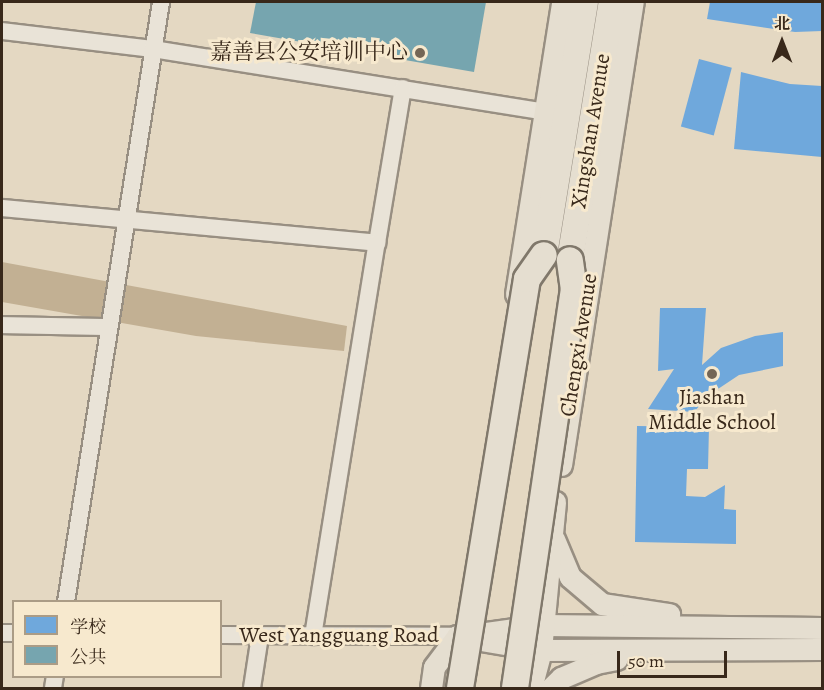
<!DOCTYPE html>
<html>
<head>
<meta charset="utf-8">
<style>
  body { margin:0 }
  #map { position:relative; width:824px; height:690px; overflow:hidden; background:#e4d8c2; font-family:Alegreya,"Noto Serif SC",serif }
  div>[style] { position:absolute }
  .water>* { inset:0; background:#c2b093 }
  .schools>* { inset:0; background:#6fa8dc; transform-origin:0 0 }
  .public>* { inset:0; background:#76a5af }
  .roads { filter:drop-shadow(2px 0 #988f82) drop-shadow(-2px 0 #988f82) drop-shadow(0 2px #988f82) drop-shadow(0 -2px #988f82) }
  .minor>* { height:16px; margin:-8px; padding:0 8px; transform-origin:8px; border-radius:8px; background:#e9e3d7 }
  .major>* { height:21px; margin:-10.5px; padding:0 10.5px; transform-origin:10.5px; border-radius:10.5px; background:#e5ded0 }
  .highway>* { height:26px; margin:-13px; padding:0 13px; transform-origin:13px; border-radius:13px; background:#e5ded0 }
  .bridges { filter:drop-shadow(2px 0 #80786b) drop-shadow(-2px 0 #80786b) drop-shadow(0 2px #80786b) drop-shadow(0 -2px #80786b) }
  .highway-bridge>* { height:26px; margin:-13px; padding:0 13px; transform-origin:13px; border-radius:13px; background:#e5ded0 }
  .dots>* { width:16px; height:16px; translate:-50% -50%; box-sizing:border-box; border:3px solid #f7e9ce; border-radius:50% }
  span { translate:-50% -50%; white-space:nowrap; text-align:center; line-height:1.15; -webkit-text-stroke:6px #f7e9ce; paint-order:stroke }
  .poi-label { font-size:22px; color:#38281a }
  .right { translate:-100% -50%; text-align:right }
  .street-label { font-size:22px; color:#38281a }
  .frame { position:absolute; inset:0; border:3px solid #38281a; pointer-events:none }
  .legend { position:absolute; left:12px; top:600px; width:210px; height:78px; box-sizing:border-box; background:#f7e9ce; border:2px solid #ab9c86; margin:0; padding:8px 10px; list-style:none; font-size:18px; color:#38281a }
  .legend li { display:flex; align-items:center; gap:12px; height:30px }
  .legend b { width:30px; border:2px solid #ab9c86 }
  .north { position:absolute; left:752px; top:12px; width:60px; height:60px; -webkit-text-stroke:4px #f7e9ce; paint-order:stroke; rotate:0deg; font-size:16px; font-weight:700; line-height:24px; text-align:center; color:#38281a }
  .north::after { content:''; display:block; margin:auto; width:21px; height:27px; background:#38281a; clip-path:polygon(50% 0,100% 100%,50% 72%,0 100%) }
  .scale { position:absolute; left:617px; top:651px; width:110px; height:27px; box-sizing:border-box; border:3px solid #38281a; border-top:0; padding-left:8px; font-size:18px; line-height:21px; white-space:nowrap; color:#38281a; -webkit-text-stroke:4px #f7e9ce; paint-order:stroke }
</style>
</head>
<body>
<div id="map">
  <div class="water">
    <div style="clip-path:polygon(2px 262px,347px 326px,344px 351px,196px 336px,2px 302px)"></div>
  </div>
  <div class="schools">
    <div style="clip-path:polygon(710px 2px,822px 2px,822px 31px,795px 32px,707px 19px)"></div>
    <div style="left:699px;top:59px;width:34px;height:70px;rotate:15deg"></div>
    <div style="clip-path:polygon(741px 72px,790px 84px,822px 86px,822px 157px,734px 149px)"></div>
    <div style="clip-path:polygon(660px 308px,706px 308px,702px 365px,721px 348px,755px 336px,783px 332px,783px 366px,739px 375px,709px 395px,694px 412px,648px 409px,674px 369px,658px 371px)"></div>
    <div style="clip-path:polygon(637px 426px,709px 427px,708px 469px,687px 469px,686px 496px,705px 497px,725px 485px,724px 509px,736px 510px,736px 544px,635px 542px)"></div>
  </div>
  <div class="public">
    <div style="clip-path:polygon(256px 2px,486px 2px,474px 72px,250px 33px)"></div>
  </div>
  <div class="roads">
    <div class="minor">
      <div style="left:2px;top:31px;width:152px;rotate:6.8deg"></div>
      <div style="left:153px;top:49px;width:399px;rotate:9.1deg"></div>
      <div style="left:2px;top:208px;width:377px;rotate:5.3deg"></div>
      <div style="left:377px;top:243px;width:157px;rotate:-80.5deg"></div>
      <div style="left:2px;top:325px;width:107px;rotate:1.1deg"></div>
      <div style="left:66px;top:602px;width:607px;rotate:-81deg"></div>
      <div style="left:2px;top:633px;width:12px"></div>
      <div style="left:220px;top:635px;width:237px;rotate:0.2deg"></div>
      <div style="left:313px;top:636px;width:398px;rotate:-80.8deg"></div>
      <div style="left:53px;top:688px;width:12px;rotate:-81deg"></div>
      <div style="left:252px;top:688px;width:53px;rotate:-81.3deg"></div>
    </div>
    <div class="major">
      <div style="left:516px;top:294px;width:296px;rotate:-81deg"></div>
      <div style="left:561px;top:465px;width:469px;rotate:-81.2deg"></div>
      <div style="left:554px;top:539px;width:41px;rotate:67.2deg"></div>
      <div style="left:570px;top:577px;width:42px;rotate:40.2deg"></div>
      <div style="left:602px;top:604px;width:68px;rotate:8.5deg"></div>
      <div style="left:479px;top:634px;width:65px;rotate:-8deg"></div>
      <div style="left:543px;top:625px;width:279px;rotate:0.6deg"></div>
      <div style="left:457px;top:636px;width:85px;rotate:9.5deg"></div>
      <div style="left:541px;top:650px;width:281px;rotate:-0.2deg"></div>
      <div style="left:431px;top:688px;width:21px;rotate:-82deg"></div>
      <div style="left:434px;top:667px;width:39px;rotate:-53deg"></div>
      <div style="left:531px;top:688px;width:39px;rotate:-75deg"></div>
      <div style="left:541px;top:650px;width:149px;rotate:-84.6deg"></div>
      <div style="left:551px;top:688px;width:14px;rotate:-45deg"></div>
      <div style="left:561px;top:678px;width:38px;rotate:-23deg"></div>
      <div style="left:596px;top:663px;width:21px;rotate:-11deg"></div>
    </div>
    <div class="highway">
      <div style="left:544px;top:255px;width:256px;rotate:-80.8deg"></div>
      <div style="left:570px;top:260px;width:261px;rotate:-80.8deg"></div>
    </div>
  </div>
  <div class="bridges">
    <div class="highway-bridge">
      <div style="left:460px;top:688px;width:414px;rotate:-80.7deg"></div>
      <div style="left:527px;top:279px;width:29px;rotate:-55deg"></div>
      <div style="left:515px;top:688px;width:402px;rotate:-81.6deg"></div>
      <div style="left:574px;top:290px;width:30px;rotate:-98deg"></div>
    </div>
  </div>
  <div class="dots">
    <div style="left:420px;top:53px;background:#746655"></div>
    <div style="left:712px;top:374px;background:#746655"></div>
  </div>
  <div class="poi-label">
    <span class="right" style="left:408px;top:53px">嘉善县公安培训中心</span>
    <span style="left:712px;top:410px">Jiashan<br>Middle School</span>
  </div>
  <div class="street-label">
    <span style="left:591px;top:131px;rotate:-81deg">Xingshan Avenue</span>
    <span style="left:579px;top:345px;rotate:-81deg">Chengxi Avenue</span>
    <span style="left:339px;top:636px">West Yangguang Road</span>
  </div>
  <div class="frame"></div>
  <ul class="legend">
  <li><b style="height:16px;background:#6fa8dc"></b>学校</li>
  <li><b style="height:16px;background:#76a5af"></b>公共</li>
  </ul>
  <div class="north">北</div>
  <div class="scale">50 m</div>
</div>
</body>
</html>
